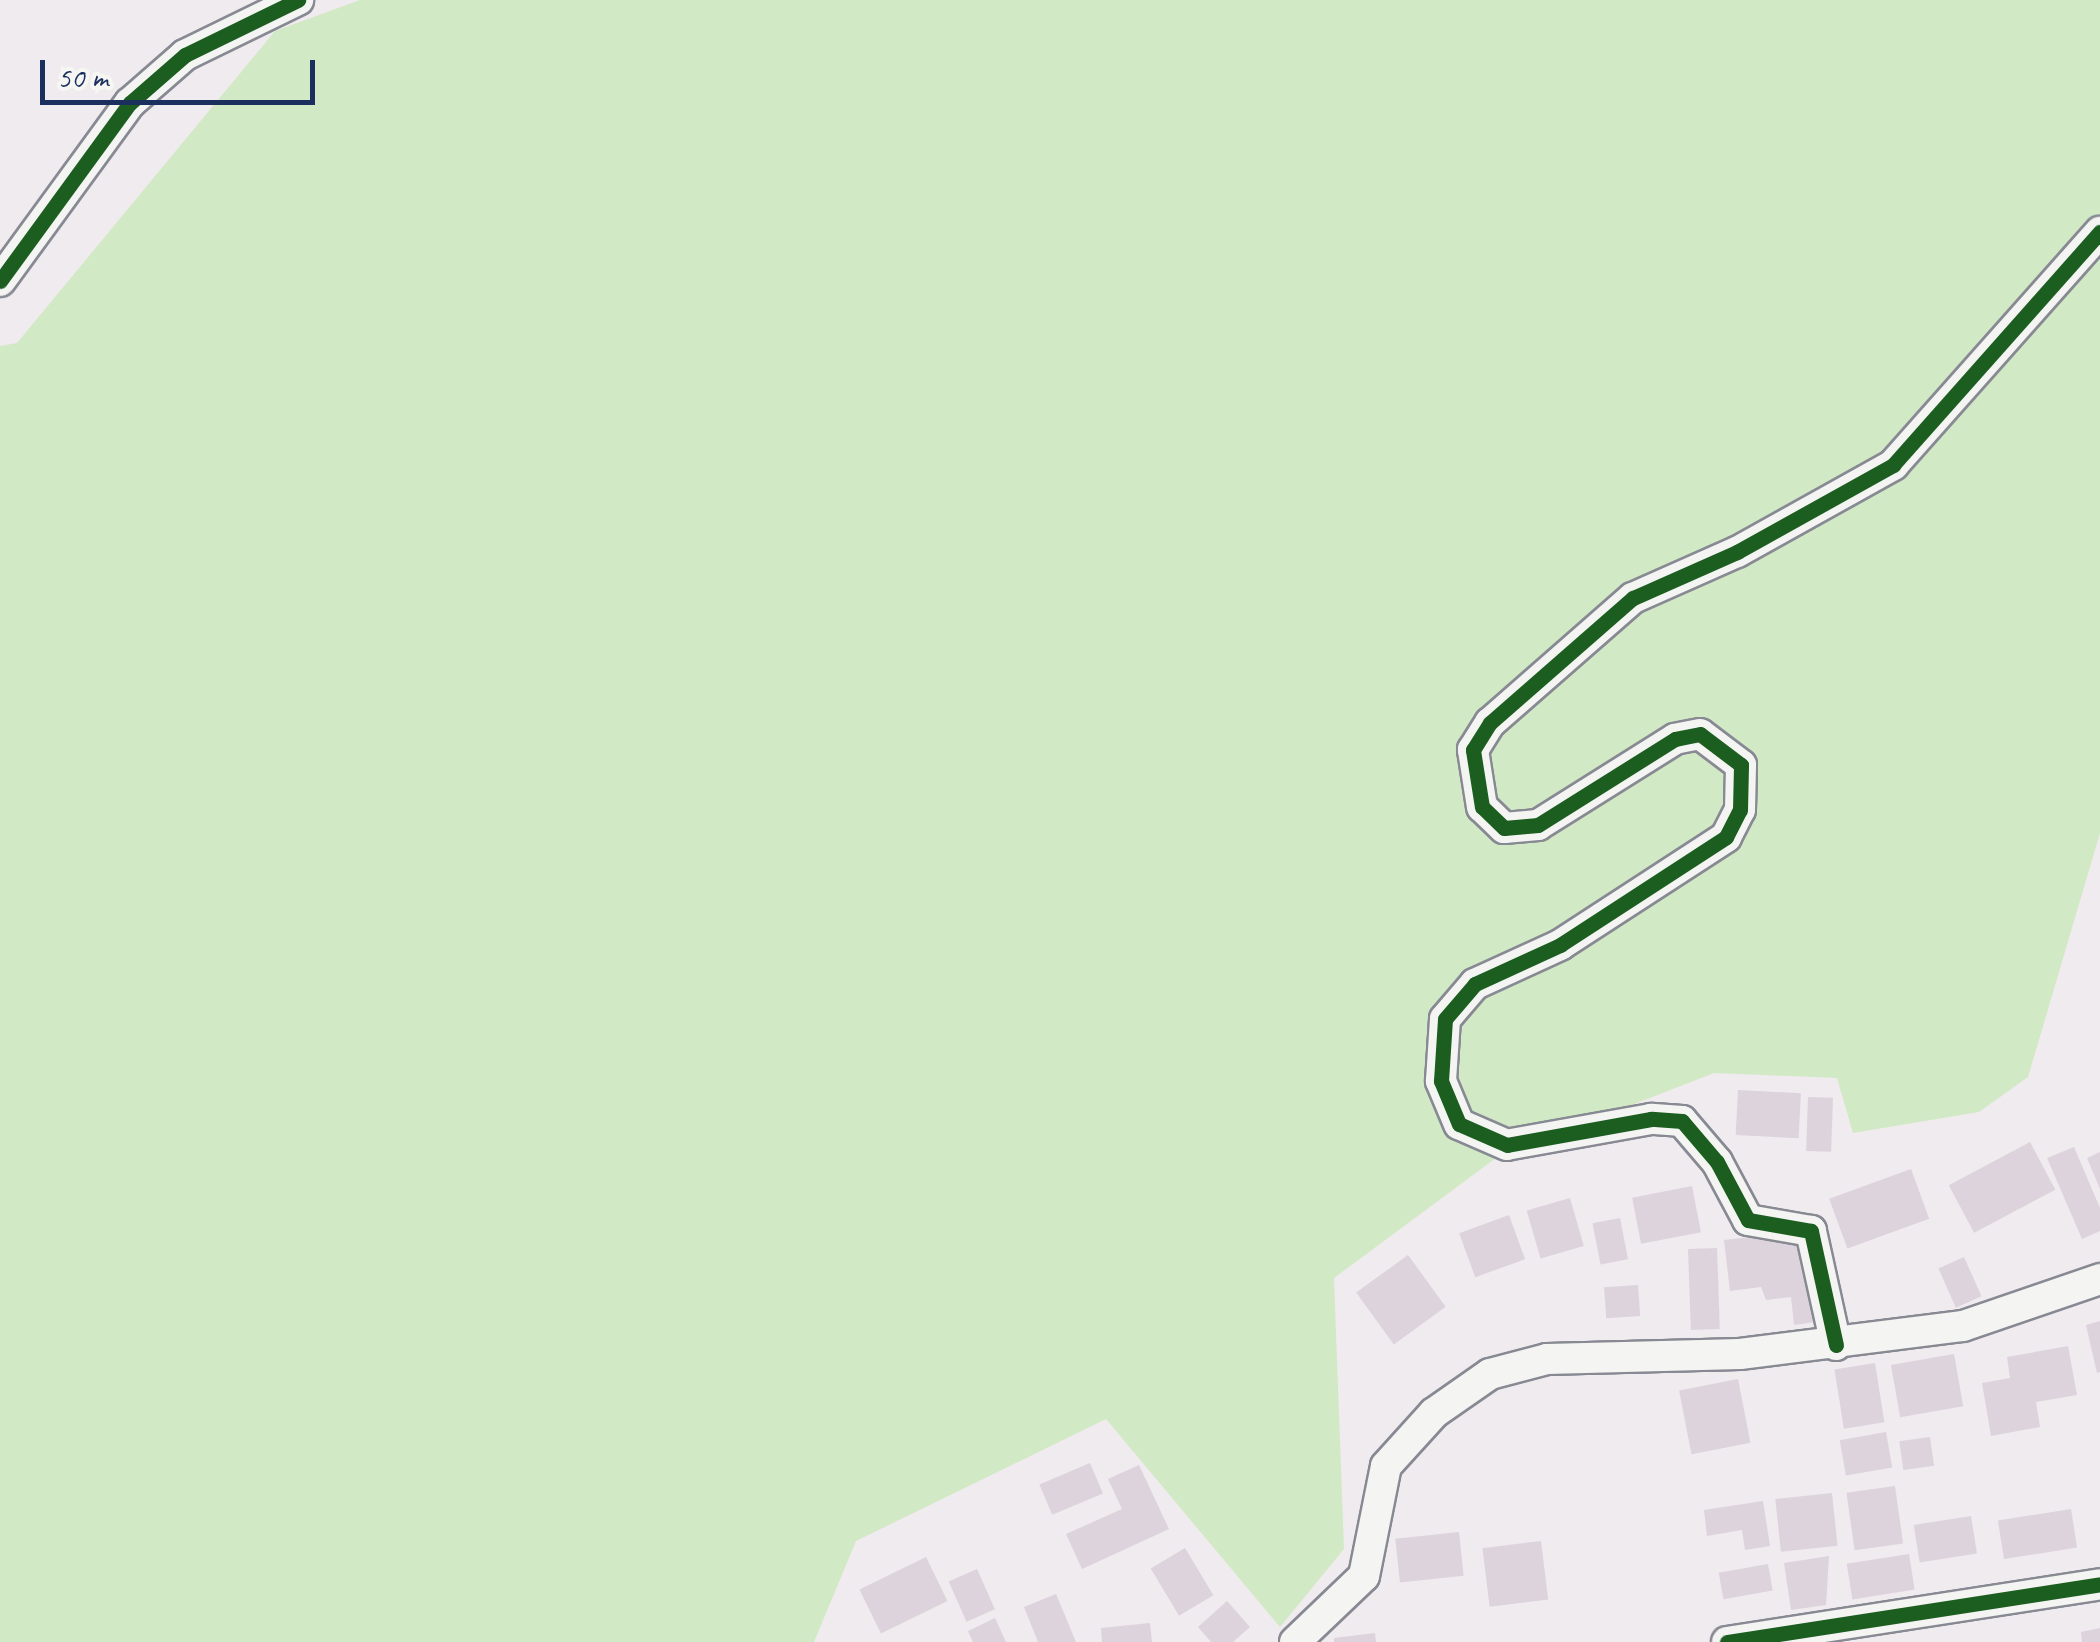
<!DOCTYPE html>
<html>
<head>
<meta charset="utf-8">
<style>
  body { margin:0 }
  #map { position:relative; width:2100px; height:1642px; overflow:hidden; background:#f0ebee; font-family:Caveat,sans-serif }
  div>[style] { position:absolute }
  .green>* { inset:0; background:#d2e9c5 }
  .building>* { inset:0; background:#dcd3dc; transform-origin:0 0 }
  .roads { filter:drop-shadow(2px 0 #878993) drop-shadow(-2px 0 #878993) drop-shadow(0 2px #878993) drop-shadow(0 -2px #878993) }
  .street>* { height:30px; margin:-15px; padding:0 15px; transform-origin:15px; border-radius:15px; background:#f4f4f2 }
  .cycleway>* { height:15px; margin:-7.5px; padding:0 7.5px; transform-origin:7.5px; border-radius:7.5px; background:#1b5e20 }
  span { translate:-50% -50%; white-space:nowrap; text-align:center; line-height:1.15; -webkit-text-stroke:8px #f6f6f2; paint-order:stroke }
  .scale { position:absolute; left:40px; top:60px; width:275px; height:45px; box-sizing:border-box; border:5px solid #1b2f5e; border-top:0; padding-left:12px; font-size:30px; line-height:35px; white-space:nowrap; color:#1b2f5e; -webkit-text-stroke:8px #f6f6f2; paint-order:stroke }
</style>
</head>
<body>
<div id="map">
  <div class="green">
    <div style="clip-path:polygon(360px 0,2100px 0,2100px 833px,2028px 1077px,1979px 1112px,1853px 1133px,1837px 1078px,1714px 1073px,1496px 1158px,1334px 1278px,1344px 1549px,1280px 1627px,1106px 1419px,856px 1541px,814px 1642px,0 1642px,0 346px,17px 343px,275px 31px)"></div>
  </div>
  <div class="building">
    <div style="left:1738px;top:1090px;width:63px;height:45px;rotate:3deg"></div>
    <div style="left:1808px;top:1097px;width:25px;height:54px;rotate:2deg"></div>
    <div style="left:2030px;top:1142px;width:54px;height:92px;rotate:62deg"></div>
    <div style="clip-path:polygon(2074px 1147px,2100px 1208px,2100px 1231px,2082px 1239px,2047px 1158px)"></div>
    <div style="clip-path:polygon(2100px 1152px,2100px 1189px,2087px 1158px)"></div>
    <div style="left:1911px;top:1169px;width:53px;height:87px;rotate:70deg"></div>
    <div style="left:1692px;top:1186px;width:47px;height:61px;rotate:79deg"></div>
    <div style="left:1570px;top:1198px;width:50px;height:45px;rotate:74deg"></div>
    <div style="left:1509px;top:1215px;width:47px;height:53px;rotate:70deg"></div>
    <div style="left:1620px;top:1218px;width:42px;height:28px;rotate:79deg"></div>
    <div style="clip-path:polygon(1805px 1231px,1815px 1322px,1794px 1325px,1791px 1297px,1766px 1300px,1761px 1287px,1730px 1291px,1724px 1240px)"></div>
    <div style="left:1717px;top:1248px;width:81px;height:29px;rotate:88deg"></div>
    <div style="left:1408px;top:1255px;width:64px;height:64px;rotate:54deg"></div>
    <div style="left:1964px;top:1257px;width:43px;height:28px;rotate:66deg"></div>
    <div style="left:1638px;top:1285px;width:31px;height:34px;rotate:86deg"></div>
    <div style="clip-path:polygon(2100px 1321px,2100px 1372px,2097px 1373px,2086px 1325px)"></div>
    <div style="clip-path:polygon(2068px 1346px,2077px 1395px,2036px 1402px,2040px 1427px,1991px 1436px,1982px 1383px,2010px 1378px,2007px 1357px)"></div>
    <div style="left:1954px;top:1354px;width:53px;height:64px;rotate:80deg"></div>
    <div style="left:1875px;top:1363px;width:60px;height:41px;rotate:81deg"></div>
    <div style="left:1738px;top:1379px;width:65px;height:60px;rotate:79deg"></div>
    <div style="left:1886px;top:1432px;width:36px;height:47px;rotate:80deg"></div>
    <div style="left:1930px;top:1437px;width:29px;height:31px;rotate:82deg"></div>
    <div style="left:1090px;top:1463px;width:33px;height:55px;rotate:67deg"></div>
    <div style="clip-path:polygon(1139px 1465px,1169px 1529px,1082px 1569px,1066px 1534px,1122px 1509px,1108px 1479px)"></div>
    <div style="left:1895px;top:1486px;width:58px;height:49px;rotate:82deg"></div>
    <div style="left:1832px;top:1493px;width:53px;height:57px;rotate:84deg"></div>
    <div style="clip-path:polygon(1763px 1501px,1770px 1546px,1745px 1550px,1742px 1530px,1707px 1536px,1704px 1510px)"></div>
    <div style="left:2071px;top:1509px;width:39px;height:74px;rotate:81deg"></div>
    <div style="left:1971px;top:1516px;width:38px;height:58px;rotate:81deg"></div>
    <div style="left:1459px;top:1532px;width:44px;height:64px;rotate:84deg"></div>
    <div style="left:1541px;top:1541px;width:59px;height:59px;rotate:83deg"></div>
    <div style="left:1185px;top:1548px;width:55px;height:40px;rotate:59deg"></div>
    <div style="left:1909px;top:1554px;width:36px;height:63px;rotate:81deg"></div>
    <div style="clip-path:polygon(1829px 1556px,1826px 1605px,1791px 1610px,1784px 1563px)"></div>
    <div style="left:926px;top:1557px;width:49px;height:74px;rotate:64deg"></div>
    <div style="left:1768px;top:1564px;width:27px;height:50px;rotate:80deg"></div>
    <div style="left:977px;top:1569px;width:44px;height:31px;rotate:66deg"></div>
    <div style="clip-path:polygon(1056px 1594px,1076px 1642px,1038px 1642px,1024px 1607px)"></div>
    <div style="clip-path:polygon(1227px 1601px,1250px 1627px,1233px 1642px,1211px 1642px,1198px 1627px)"></div>
    <div style="clip-path:polygon(995px 1618px,1006px 1642px,973px 1642px,968px 1631px)"></div>
    <div style="clip-path:polygon(1150px 1623px,1152px 1642px,1102px 1642px,1101px 1628px)"></div>
    <div style="clip-path:polygon(2100px 1628px,2100px 1642px,2082px 1642px,2081px 1632px)"></div>
    <div style="clip-path:polygon(1375px 1633px,1376px 1642px,1334px 1642px,1334px 1638px)"></div>
  </div>
  <div class="roads">
    <div class="street">
      <div style="left:0;top:281px;width:220px;rotate:-53.9deg"></div>
      <div style="left:130px;top:103px;width:73px;rotate:-41.1deg"></div>
      <div style="left:185px;top:55px;width:126px;rotate:-26deg"></div>
      <div style="left:1836px;top:1345px;width:117px;rotate:-102.4deg"></div>
      <div style="left:1811px;top:1231px;width:64px;rotate:-170.1deg"></div>
      <div style="left:1748px;top:1220px;width:66px;rotate:-118.1deg"></div>
      <div style="left:1717px;top:1162px;width:54px;rotate:-130.5deg"></div>
      <div style="left:1682px;top:1121px;width:31px;rotate:-176deg"></div>
      <div style="left:1651px;top:1119px;width:146px;rotate:169.8deg"></div>
      <div style="left:1507px;top:1145px;width:52px;rotate:-156.4deg"></div>
      <div style="left:1459px;top:1124px;width:47px;rotate:-112.7deg"></div>
      <div style="left:1441px;top:1081px;width:62px;rotate:-86.3deg"></div>
      <div style="left:1445px;top:1019px;width:46px;rotate:-49.4deg"></div>
      <div style="left:1475px;top:984px;width:94px;rotate:-24.6deg"></div>
      <div style="left:1560px;top:945px;width:198px;rotate:-33deg"></div>
      <div style="left:1726px;top:837px;width:30px;rotate:-63deg"></div>
      <div style="left:1740px;top:810px;width:45px;rotate:-88.7deg"></div>
      <div style="left:1741px;top:765px;width:51px;rotate:-142.9deg"></div>
      <div style="left:1700px;top:734px;width:25px;rotate:169deg"></div>
      <div style="left:1675px;top:739px;width:162px;rotate:147.9deg"></div>
      <div style="left:1538px;top:825px;width:34px;rotate:175deg"></div>
      <div style="left:1504px;top:828px;width:30px;rotate:-136deg"></div>
      <div style="left:1482px;top:807px;width:58px;rotate:-99deg"></div>
      <div style="left:1473px;top:750px;width:32px;rotate:-58deg"></div>
      <div style="left:1490px;top:723px;width:190px;rotate:-41.2deg"></div>
      <div style="left:1633px;top:598px;width:114px;rotate:-23.9deg"></div>
      <div style="left:1737px;top:552px;width:179px;rotate:-29.1deg"></div>
      <div style="left:1893px;top:465px;width:312px;rotate:-48.4deg"></div>
      <div style="left:1295px;top:1642px;width:95px;rotate:-43.7deg"></div>
      <div style="left:1364px;top:1576px;width:112px;rotate:-78.7deg"></div>
      <div style="left:1386px;top:1466px;width:72px;rotate:-47.8deg"></div>
      <div style="left:1434px;top:1413px;width:68px;rotate:-34.9deg"></div>
      <div style="left:1490px;top:1374px;width:59px;rotate:-14.7deg"></div>
      <div style="left:1547px;top:1359px;width:193px;rotate:-1.5deg"></div>
      <div style="left:1740px;top:1354px;width:225px;rotate:-7.2deg"></div>
      <div style="left:1963px;top:1326px;width:145px;rotate:-18.9deg"></div>
      <div style="left:1727px;top:1642px;width:377px;rotate:-8.8deg"></div>
    </div>
  </div>
  <div class="cycleway">
    <div style="left:0;top:281px;width:220px;rotate:-53.9deg"></div>
    <div style="left:130px;top:103px;width:73px;rotate:-41.1deg"></div>
    <div style="left:185px;top:55px;width:126px;rotate:-26deg"></div>
    <div style="left:1836px;top:1345px;width:117px;rotate:-102.4deg"></div>
    <div style="left:1811px;top:1231px;width:64px;rotate:-170.1deg"></div>
    <div style="left:1748px;top:1220px;width:66px;rotate:-118.1deg"></div>
    <div style="left:1717px;top:1162px;width:54px;rotate:-130.5deg"></div>
    <div style="left:1682px;top:1121px;width:31px;rotate:-176deg"></div>
    <div style="left:1651px;top:1119px;width:146px;rotate:169.8deg"></div>
    <div style="left:1507px;top:1145px;width:52px;rotate:-156.4deg"></div>
    <div style="left:1459px;top:1124px;width:47px;rotate:-112.7deg"></div>
    <div style="left:1441px;top:1081px;width:62px;rotate:-86.3deg"></div>
    <div style="left:1445px;top:1019px;width:46px;rotate:-49.4deg"></div>
    <div style="left:1475px;top:984px;width:94px;rotate:-24.6deg"></div>
    <div style="left:1560px;top:945px;width:198px;rotate:-33deg"></div>
    <div style="left:1726px;top:837px;width:30px;rotate:-63deg"></div>
    <div style="left:1740px;top:810px;width:45px;rotate:-88.7deg"></div>
    <div style="left:1741px;top:765px;width:51px;rotate:-142.9deg"></div>
    <div style="left:1700px;top:734px;width:25px;rotate:169deg"></div>
    <div style="left:1675px;top:739px;width:162px;rotate:147.9deg"></div>
    <div style="left:1538px;top:825px;width:34px;rotate:175deg"></div>
    <div style="left:1504px;top:828px;width:30px;rotate:-136deg"></div>
    <div style="left:1482px;top:807px;width:58px;rotate:-99deg"></div>
    <div style="left:1473px;top:750px;width:32px;rotate:-58deg"></div>
    <div style="left:1490px;top:723px;width:190px;rotate:-41.2deg"></div>
    <div style="left:1633px;top:598px;width:114px;rotate:-23.9deg"></div>
    <div style="left:1737px;top:552px;width:179px;rotate:-29.1deg"></div>
    <div style="left:1893px;top:465px;width:312px;rotate:-48.4deg"></div>
    <div style="left:1727px;top:1642px;width:377px;rotate:-8.8deg"></div>
  </div>
  <div class="scale">50 m</div>
</div>
</body>
</html>
